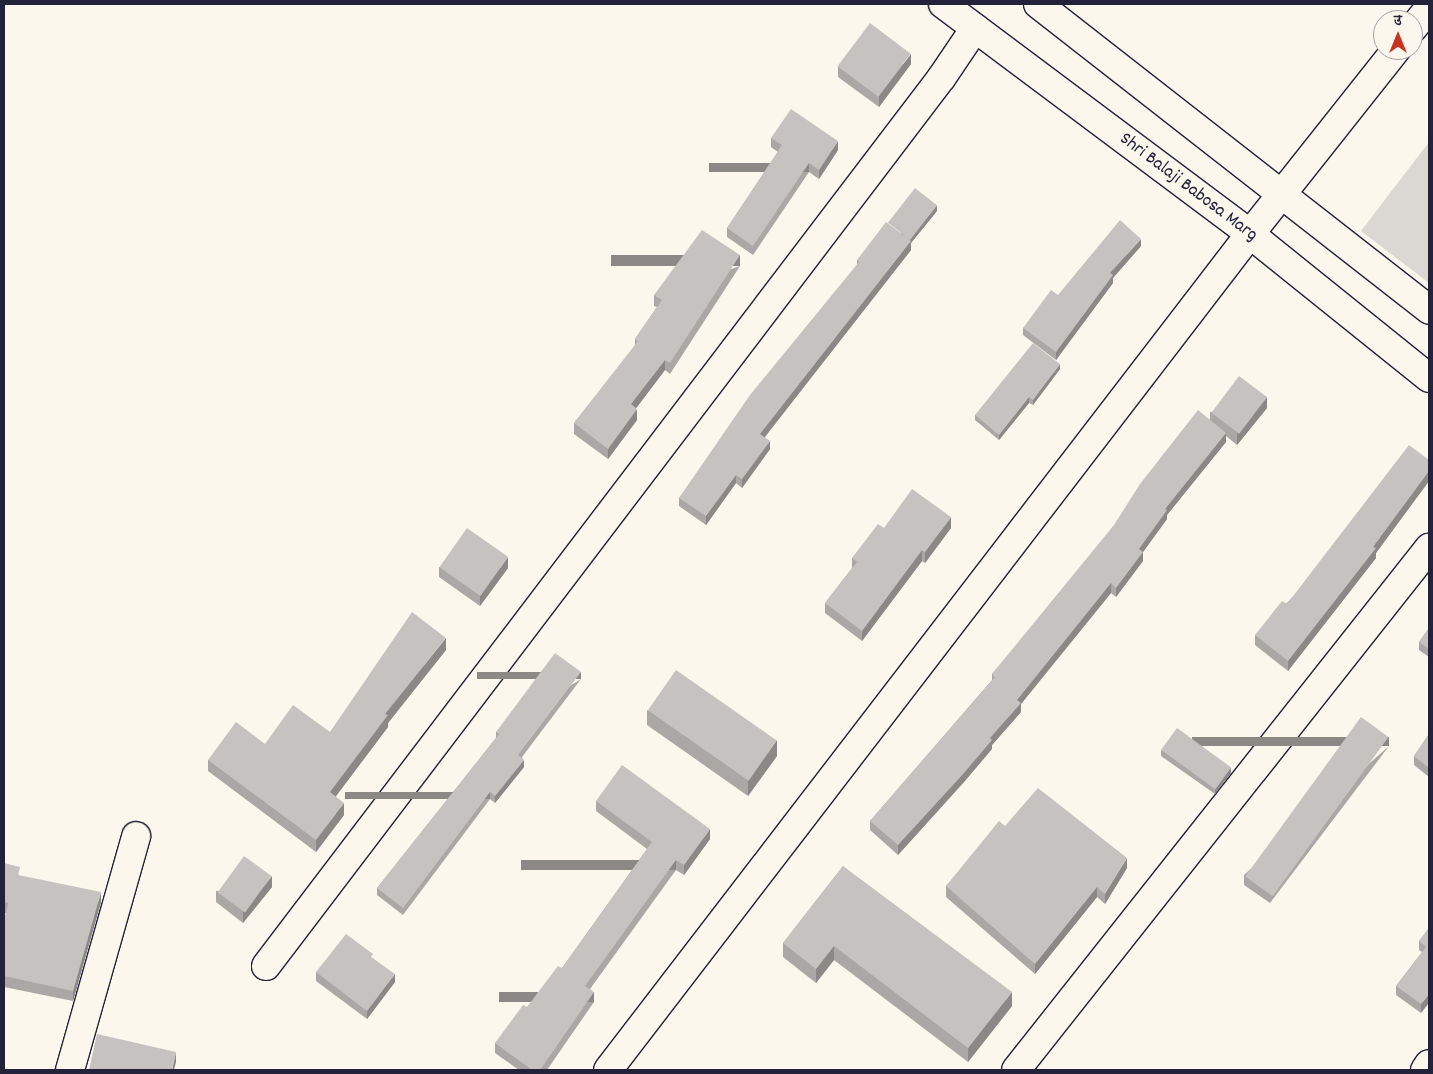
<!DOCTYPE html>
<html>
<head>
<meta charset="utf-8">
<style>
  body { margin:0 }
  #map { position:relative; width:1433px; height:1074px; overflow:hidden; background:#fbf7ec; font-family:Dekko,"Playpen Sans Deva",sans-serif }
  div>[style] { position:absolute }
  .green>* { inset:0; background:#dbd8d3 }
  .roads { filter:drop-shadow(1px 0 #22223b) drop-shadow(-1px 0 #22223b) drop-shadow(0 1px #22223b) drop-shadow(0 -1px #22223b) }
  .minor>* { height:28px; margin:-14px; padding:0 14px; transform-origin:14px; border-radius:14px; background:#fbf7ec }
  .wall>* { inset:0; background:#aaa7a5 }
  .shaded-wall>* { inset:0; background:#8b8886; transform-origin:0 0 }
  .building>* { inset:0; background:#c6c2c0; transform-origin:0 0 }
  span { translate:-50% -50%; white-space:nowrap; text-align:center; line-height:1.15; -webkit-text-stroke:4px #fbf7ec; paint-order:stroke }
  .street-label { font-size:19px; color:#22223b }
  .frame { position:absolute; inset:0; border:5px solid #22223b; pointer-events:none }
  .north { position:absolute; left:1373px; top:10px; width:50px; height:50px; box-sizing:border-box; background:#fbf7ec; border:1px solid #a4a2a5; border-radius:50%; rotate:0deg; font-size:14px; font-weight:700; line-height:20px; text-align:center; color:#22223b }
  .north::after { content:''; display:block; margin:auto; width:18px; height:22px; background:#c8321e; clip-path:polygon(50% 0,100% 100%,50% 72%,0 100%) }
</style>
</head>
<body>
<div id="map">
  <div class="green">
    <div style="clip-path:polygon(1429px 142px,1429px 283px,1361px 231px)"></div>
  </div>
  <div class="roads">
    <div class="minor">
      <div style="left:943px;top:4px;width:384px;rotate:36.8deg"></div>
      <div style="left:1250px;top:234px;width:230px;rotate:38.8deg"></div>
      <div style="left:1038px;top:4px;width:497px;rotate:38deg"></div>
      <div style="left:1413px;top:28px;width:26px;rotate:-51deg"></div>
      <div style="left:266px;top:966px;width:1117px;rotate:-52.75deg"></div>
      <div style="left:942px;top:77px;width:59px;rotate:-56deg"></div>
      <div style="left:70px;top:1070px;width:243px;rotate:-74.2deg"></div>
      <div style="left:608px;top:1070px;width:1054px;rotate:-52.48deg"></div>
      <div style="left:1250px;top:234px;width:235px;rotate:-51.6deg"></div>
      <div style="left:1016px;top:1070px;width:666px;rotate:-51.65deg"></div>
      <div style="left:1425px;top:1070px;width:7px;rotate:-56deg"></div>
    </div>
  </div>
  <div class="wall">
    <div style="clip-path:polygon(911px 64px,879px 107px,838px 77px,838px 67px)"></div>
    <div style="clip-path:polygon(771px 138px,838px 150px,819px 179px,809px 172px,753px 255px,727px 237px,727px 228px,778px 152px,771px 147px)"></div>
    <div style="clip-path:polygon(937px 211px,911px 243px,911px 250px,765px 437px,770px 449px,742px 488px,736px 483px,706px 525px,679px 506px,679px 498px,857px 265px,857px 260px)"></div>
    <div style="clip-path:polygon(1141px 246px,1113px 278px,1113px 283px,1056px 360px,1023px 335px,1023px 328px,1058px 295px)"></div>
    <div style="clip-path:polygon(740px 266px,670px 374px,665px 370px,636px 408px,637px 420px,608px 459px,574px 434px,574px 423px,635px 346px,635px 339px,657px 307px,654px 306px,654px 295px)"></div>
    <div style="clip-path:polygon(1060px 369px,1033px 405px,1029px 403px,999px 440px,975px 420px,975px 415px)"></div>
    <div style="clip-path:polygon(1267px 408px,1237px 445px,1226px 436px,1226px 442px,1167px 515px,1167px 519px,1143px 552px,1143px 561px,1116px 597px,1111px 593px,1021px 704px,1021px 712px,992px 745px,992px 749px,964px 782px,898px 855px,870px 830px,870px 821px,992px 680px,992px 674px,1210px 419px,1210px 412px)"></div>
    <div style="clip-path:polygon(1429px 460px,1429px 481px,1376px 553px,1376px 558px,1288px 671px,1255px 645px,1255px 635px)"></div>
    <div style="clip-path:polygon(951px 528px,925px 563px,922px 561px,862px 641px,825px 613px,825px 603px,852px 568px,852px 558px)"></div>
    <div style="clip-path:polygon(439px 567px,508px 568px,480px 606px,439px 577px)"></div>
    <div style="clip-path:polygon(1429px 628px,1429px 657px,1419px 650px,1419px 642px)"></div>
    <div style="clip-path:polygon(446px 650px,388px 723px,388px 727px,336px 796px,344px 815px,316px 852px,208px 771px,208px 760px,265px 744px,330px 732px)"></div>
    <div style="clip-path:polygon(581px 679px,522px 757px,524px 767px,495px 803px,490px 799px,403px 915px,377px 895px,377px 888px,496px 738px,496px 732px)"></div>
    <div style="clip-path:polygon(647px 710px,777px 756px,748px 796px,647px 725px)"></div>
    <div style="clip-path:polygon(1429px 734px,1429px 777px,1414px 765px,1414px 756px)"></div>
    <div style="clip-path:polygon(1389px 746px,1270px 903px,1244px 885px,1244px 875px)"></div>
    <div style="clip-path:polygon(1161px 750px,1231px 773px,1215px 794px,1161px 756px)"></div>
    <div style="clip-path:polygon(596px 801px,710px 839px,684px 875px,676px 870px,590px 989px,594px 1002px,547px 1070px,519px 1070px,495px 1053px,495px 1043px,562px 968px,647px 849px,596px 811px)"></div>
    <div style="clip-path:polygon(1005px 826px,1127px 868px,1105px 904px,1097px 897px,1035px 974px,946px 897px,946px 886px)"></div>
    <div style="clip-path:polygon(4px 863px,20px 876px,101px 902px,73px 1001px,4px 987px,4px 922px,6px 913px,4px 913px)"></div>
    <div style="clip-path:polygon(843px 866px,1012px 1006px,968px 1062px,834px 960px,816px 983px,783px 957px,783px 943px)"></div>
    <div style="clip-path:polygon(272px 887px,243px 923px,216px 902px,216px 891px)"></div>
    <div style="clip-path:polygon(1429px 928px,1421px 1013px,1396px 995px,1396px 986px,1422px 952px,1419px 950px,1419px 941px)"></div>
    <div style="clip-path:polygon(373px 958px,395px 982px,367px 1019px,316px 981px,316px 972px)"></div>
  </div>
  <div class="shaded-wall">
    <div style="clip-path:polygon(911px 54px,911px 64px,879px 107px,879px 96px)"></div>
    <div style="clip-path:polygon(838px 141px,838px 150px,819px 179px,819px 170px)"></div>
    <div style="left:809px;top:163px;width:9px;height:100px;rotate:90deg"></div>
    <div style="clip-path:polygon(937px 205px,937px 211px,911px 243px,911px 250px,760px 443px,760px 434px,909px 240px)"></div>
    <div style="clip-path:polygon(1141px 239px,1141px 246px,1113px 278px,1113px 283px,1056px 360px,1056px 352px,1110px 273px)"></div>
    <div style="left:740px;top:255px;width:11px;height:129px;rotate:90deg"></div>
    <div style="clip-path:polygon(665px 360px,665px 370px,631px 415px,631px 404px)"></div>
    <div style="clip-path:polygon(1060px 364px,1060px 369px,1033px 405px,1033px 400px)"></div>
    <div style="clip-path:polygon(1029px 397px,1029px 403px,999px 440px,999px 435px)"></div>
    <div style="clip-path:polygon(1267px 397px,1267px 408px,1237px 445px,1237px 434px)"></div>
    <div style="clip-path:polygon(637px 409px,637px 420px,608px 459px,608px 449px)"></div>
    <div style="clip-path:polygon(1226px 433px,1226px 442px,1167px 515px,1167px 519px,1143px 552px,1143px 561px,1116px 597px,1116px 588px,1139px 549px,1165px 509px)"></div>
    <div style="clip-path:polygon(770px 441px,770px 449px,742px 488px,742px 479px)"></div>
    <div style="clip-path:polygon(1429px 471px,1429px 481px,1376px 553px,1376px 558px,1288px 671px,1288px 661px)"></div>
    <div style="clip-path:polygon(736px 475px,736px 483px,706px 525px,706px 516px)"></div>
    <div style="clip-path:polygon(951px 517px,951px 528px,925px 563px,925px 552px)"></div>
    <div style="clip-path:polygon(922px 550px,922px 561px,862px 641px,862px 631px)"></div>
    <div style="clip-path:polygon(508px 557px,508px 568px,480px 606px,480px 596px)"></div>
    <div style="clip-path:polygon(1111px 583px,1111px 593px,1021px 704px,1021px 712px,992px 745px,992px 749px,964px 782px,898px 855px,898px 845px,990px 738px,1017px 700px)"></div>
    <div style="clip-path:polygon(446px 638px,446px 650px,388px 723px,388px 727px,330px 804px,330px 792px,385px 714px)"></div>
    <div style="left:581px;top:672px;width:7px;height:104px;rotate:90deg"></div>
    <div style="left:1389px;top:737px;width:9px;height:197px;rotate:90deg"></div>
    <div style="clip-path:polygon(777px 740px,777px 756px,748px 796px,748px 781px)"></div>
    <div style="clip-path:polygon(524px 760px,524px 767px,495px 803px,495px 796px)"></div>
    <div style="clip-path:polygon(1231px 767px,1231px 773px,1215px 794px,1215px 788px)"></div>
    <div style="left:490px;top:792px;width:7px;height:145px;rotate:90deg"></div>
    <div style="clip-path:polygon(344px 803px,344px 815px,316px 852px,316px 840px)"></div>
    <div style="clip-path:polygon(710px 829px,710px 839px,684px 875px,684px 865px)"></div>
    <div style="clip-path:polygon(1127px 858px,1127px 868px,1105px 904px,1105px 894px)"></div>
    <div style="left:676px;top:860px;width:10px;height:155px;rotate:90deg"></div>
    <div style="clip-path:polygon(272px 876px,272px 887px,243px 923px,243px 912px)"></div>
    <div style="clip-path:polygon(1097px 887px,1097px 897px,1035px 974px,1035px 964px)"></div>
    <div style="clip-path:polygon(101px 892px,101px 902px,73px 1001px,73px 991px)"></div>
    <div style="clip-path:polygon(834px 946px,834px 960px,816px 983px,816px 969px)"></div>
    <div style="clip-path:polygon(395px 974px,395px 982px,367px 1019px,367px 1011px)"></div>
    <div style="left:594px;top:992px;width:10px;height:95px;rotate:90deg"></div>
    <div style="clip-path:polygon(1012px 992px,1012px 1006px,968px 1062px,968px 1048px)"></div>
    <div style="clip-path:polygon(1429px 994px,1429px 1003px,1421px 1013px,1421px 1004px)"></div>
    <div style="clip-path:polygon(176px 1052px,176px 1062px,174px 1070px,172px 1070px)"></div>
  </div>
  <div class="building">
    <div style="left:870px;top:23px;width:51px;height:54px;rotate:37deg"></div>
    <div style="clip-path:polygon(791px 109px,838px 141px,819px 170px,809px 163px,753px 246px,727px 228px,782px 145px,771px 138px)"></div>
    <div style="left:915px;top:188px;width:28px;height:44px;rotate:38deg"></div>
    <div style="clip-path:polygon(1120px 220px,1141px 239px,1110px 273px,1113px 275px,1056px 352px,1023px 328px,1051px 290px,1058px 295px)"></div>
    <div style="clip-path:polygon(886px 222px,911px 241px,760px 434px,770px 441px,742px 479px,736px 475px,706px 516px,679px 498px,750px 395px,859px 262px,857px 260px)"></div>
    <div style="clip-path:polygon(702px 230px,740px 255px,670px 363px,665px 360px,631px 404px,637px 409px,608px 449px,574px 423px,638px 341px,635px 339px,662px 300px,654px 295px)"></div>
    <div style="clip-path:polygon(1033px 343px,1060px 364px,1033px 400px,1029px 397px,999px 435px,975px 415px)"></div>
    <div style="left:1239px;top:376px;width:35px;height:46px;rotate:37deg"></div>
    <div style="clip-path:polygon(1198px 410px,1226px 433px,1165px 509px,1167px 510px,1139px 549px,1143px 552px,1116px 588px,1111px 583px,1017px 700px,1021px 703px,990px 738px,992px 740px,964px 773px,898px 845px,870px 821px,995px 677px,992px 674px,1114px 525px,1140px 484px)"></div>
    <div style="clip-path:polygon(1409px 445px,1429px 460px,1429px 471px,1373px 547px,1376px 548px,1288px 661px,1255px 635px,1282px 601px,1287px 604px)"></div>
    <div style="clip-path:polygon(912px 489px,951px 517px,925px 552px,922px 550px,862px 631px,825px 603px,857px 562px,852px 558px,878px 524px,884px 528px)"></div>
    <div style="left:467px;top:528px;width:50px;height:48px;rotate:35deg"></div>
    <div style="clip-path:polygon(412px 612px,446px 638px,385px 714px,388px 715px,330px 792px,344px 803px,316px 840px,208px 760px,236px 722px,265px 744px,293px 705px,330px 732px)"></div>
    <div style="clip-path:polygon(1429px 628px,1429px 649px,1419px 642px)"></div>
    <div style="clip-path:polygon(555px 653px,581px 672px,518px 755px,524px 760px,495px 796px,490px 792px,403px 908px,377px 888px,499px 734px,496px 732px)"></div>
    <div style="left:676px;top:670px;width:123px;height:49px;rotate:35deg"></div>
    <div style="left:1361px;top:717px;width:34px;height:197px;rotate:36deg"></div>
    <div style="left:1177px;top:728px;width:67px;height:27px;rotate:36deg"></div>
    <div style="clip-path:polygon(1429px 734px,1429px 768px,1414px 756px)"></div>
    <div style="clip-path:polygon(622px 765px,710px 829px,684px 865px,676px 860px,585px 986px,594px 992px,540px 1070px,532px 1070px,495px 1043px,523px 1005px,527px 1007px,558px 966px,562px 968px,652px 842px,596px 801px)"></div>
    <div style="clip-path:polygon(1038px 788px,1127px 858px,1105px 894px,1097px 887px,1035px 964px,946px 886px,999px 821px,1005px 826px)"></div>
    <div style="left:244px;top:856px;width:34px;height:45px;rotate:36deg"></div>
    <div style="clip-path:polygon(4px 863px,20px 867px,18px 875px,101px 892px,73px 991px,4px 976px,4px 922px,8px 903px,4px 902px)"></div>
    <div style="clip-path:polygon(843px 866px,1012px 992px,968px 1048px,834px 946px,816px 969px,783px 943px)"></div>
    <div style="clip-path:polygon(1429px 928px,1429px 994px,1421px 1004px,1396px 986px,1426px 947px,1419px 941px)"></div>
    <div style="clip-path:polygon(346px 934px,373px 954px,371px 957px,395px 974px,367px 1011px,316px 972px)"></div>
    <div style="clip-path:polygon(97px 1034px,176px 1052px,172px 1070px,89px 1070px)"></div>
  </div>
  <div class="street-label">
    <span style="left:1188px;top:188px;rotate:37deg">Shri Balaji Babosa Marg</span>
  </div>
  <div class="frame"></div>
  <div class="north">उ</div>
</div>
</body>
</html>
